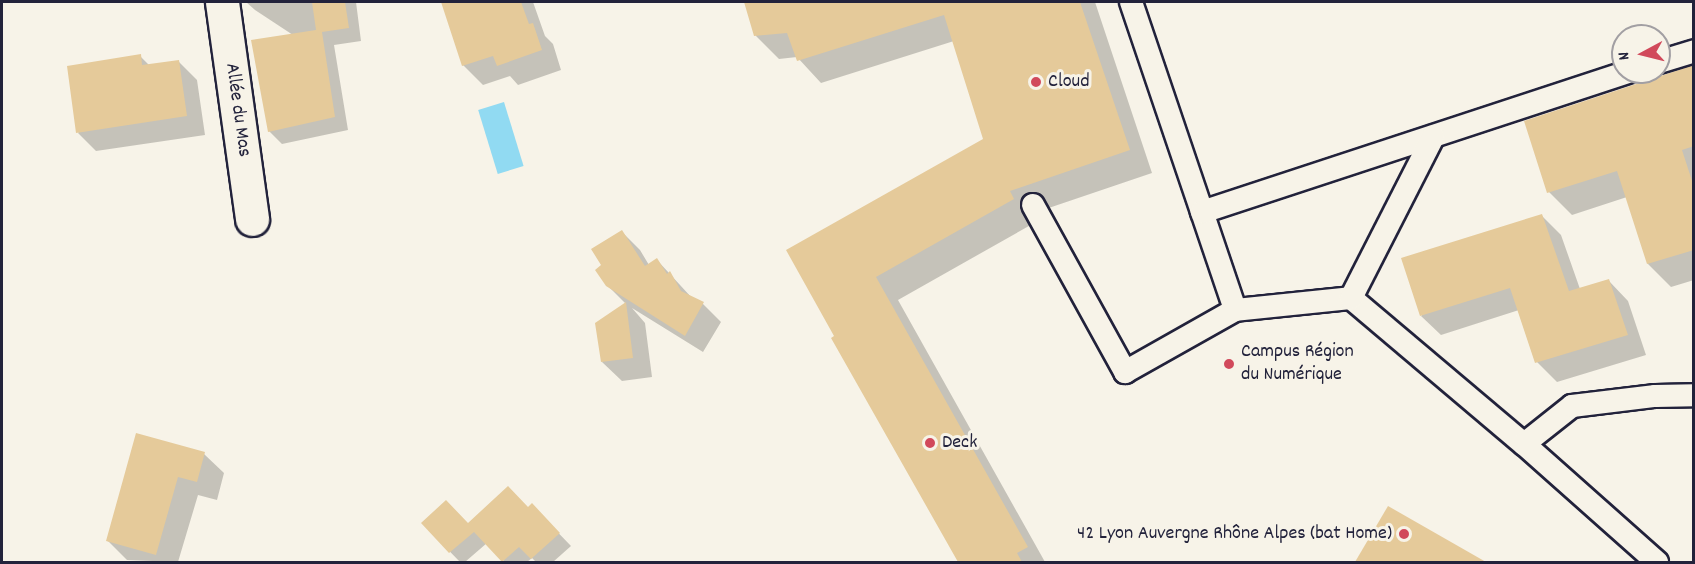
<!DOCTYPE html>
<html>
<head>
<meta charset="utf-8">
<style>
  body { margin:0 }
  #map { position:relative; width:1695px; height:564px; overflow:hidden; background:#f7f3e8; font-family:Dekko,sans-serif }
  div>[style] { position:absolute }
  .water>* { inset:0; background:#91daf2; transform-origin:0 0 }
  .shadow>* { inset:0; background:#0003 }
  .building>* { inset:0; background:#e5ca9a }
  .roads { filter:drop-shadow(2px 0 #22223b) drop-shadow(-2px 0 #22223b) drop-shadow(0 2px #22223b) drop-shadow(0 -2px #22223b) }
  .lane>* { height:22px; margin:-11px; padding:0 11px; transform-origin:11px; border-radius:11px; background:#f7f3e8 }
  .street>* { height:33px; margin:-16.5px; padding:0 16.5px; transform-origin:16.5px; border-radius:16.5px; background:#f7f3e8 }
  .dots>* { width:16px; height:16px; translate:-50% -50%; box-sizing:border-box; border:3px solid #f7f3e8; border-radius:50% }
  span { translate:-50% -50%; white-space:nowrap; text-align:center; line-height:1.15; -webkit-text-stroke:6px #f7f3e8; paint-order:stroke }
  .poi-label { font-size:20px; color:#22223b }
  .left { translate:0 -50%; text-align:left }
  .right { translate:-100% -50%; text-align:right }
  .street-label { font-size:20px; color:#22223b }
  .frame { position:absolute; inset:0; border:3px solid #22223b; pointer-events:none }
  .north { position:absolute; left:1611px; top:24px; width:60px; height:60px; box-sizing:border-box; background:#f7f3e8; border:2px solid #a29fa3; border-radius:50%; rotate:263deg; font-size:16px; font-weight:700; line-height:24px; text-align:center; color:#22223b }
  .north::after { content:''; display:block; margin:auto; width:21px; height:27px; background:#d1495b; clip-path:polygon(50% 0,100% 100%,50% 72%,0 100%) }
</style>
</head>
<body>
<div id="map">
  <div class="water">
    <div style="left:504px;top:102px;width:67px;height:27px;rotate:73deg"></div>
  </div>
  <div class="shadow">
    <div style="clip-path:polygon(246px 2px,356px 2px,361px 41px,334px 45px,348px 130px,282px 144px,269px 131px,293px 35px,255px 10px)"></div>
    <div style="clip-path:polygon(442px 2px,533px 2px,545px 36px,553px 44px,561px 70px,518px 85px,510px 76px,483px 85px,463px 65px)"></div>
    <div style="clip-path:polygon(745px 2px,1095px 2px,1152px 173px,1031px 214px,1036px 222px,898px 300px,1045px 562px,960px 562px,833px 339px,836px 337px,788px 251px,985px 139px,954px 41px,821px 83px,797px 57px,779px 59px,756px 36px)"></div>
    <div style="clip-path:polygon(140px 56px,150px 66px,179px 62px,197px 80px,205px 135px,96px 151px,78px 133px)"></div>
    <div style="clip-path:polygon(1694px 67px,1694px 280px,1671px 287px,1648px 264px,1627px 197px,1572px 215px,1549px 192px)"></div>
    <div style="clip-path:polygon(1541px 215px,1561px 235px,1580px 289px,1609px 281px,1628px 301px,1646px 355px,1557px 382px,1537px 362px,1519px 310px,1441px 335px,1421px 316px)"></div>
    <div style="clip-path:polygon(622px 232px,640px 250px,649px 265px,657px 260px,692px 298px,703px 304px,721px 322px,703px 352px,632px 308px,645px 323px,652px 377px,622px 381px,602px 362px,626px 304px,607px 285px,603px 266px)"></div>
    <div style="clip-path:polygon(137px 435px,204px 454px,224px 473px,217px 500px,198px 495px,178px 562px,127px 560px,108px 541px)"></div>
    <div style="clip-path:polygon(1389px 508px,1483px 562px,1357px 562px)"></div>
    <div style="clip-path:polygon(529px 509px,544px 518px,571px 546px,553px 562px,536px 562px,532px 558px,527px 562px,505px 562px,487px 543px,465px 562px,460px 562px,423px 524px,469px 525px)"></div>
  </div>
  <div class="building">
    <div style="clip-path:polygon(312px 2px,345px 2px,349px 28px,322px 32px,335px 117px,268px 132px,251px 40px,316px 30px)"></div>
    <div style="clip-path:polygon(441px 2px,521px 2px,529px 24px,533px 23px,542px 50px,497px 66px,493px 56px,462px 66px)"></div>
    <div style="clip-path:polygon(744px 2px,1080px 2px,1130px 150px,1010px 191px,1014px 199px,876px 277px,1028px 547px,1017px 553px,1022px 562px,958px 562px,831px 338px,834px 336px,786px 250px,983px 139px,944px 15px,797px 61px,787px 33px,754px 36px)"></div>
    <div style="clip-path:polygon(141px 54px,142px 65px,179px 60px,187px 116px,76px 133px,67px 66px)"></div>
    <div style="clip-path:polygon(1694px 65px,1694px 146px,1682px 150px,1694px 187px,1694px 250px,1647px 264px,1617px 171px,1547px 193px,1524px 121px)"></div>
    <div style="clip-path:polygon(1542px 214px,1569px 291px,1609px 279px,1628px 335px,1535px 363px,1510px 288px,1420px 316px,1401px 258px)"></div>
    <div style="clip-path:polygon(622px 230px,645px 266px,657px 258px,667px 274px,670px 271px,681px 291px,704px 302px,685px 336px,606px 286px,595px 270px,601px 265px,591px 249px)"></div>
    <div style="clip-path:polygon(626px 302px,633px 358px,601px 362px,595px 323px)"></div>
    <div style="clip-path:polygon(136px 433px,205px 452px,197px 482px,178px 477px,156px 555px,106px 541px)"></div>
    <div style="clip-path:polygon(508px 486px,528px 507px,532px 503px,560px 533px,531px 559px,519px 547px,502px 562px,474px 532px,449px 553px,421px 523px,446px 500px,468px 523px)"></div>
    <div style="clip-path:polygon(1388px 506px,1486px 562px,1355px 562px)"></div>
  </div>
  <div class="roads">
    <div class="lane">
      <div style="left:1131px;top:2px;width:325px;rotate:71.3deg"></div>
      <div style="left:1235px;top:310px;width:117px;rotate:-5.9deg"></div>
      <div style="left:1351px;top:298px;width:226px;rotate:40.2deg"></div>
      <div style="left:1524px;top:444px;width:178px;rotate:41.6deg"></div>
      <div style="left:1659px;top:62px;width:37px;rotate:-17deg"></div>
      <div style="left:1033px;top:205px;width:191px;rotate:61.1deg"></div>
      <div style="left:1125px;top:372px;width:126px;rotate:-29.4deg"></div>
      <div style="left:1202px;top:212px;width:447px;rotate:-18.2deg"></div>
      <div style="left:1351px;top:298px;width:181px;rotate:-63deg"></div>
      <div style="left:1524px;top:444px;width:61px;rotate:-38.4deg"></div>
      <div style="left:1572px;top:406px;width:84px;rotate:-6.9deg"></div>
      <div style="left:1655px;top:396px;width:39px;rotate:-1deg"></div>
    </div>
    <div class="street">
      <div style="left:222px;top:2px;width:219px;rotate:82.1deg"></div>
    </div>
  </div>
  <div class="dots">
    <div style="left:1036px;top:82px;background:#d1495b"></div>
    <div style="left:1229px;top:364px;background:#d1495b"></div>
    <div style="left:930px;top:443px;background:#d1495b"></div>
    <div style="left:1404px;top:534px;background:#d1495b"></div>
  </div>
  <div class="poi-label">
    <span class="left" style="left:1048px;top:82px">Cloud</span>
    <span class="left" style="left:1241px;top:364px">Campus Région<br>du Numérique</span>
    <span class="left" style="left:942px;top:443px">Deck</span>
    <span class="right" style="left:1392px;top:534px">42 Lyon Auvergne Rhône Alpes (bat Home)</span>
  </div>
  <div class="street-label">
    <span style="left:237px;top:110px;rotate:82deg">Allée du Mas</span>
  </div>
  <div class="frame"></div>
  <div class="north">N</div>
</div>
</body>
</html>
